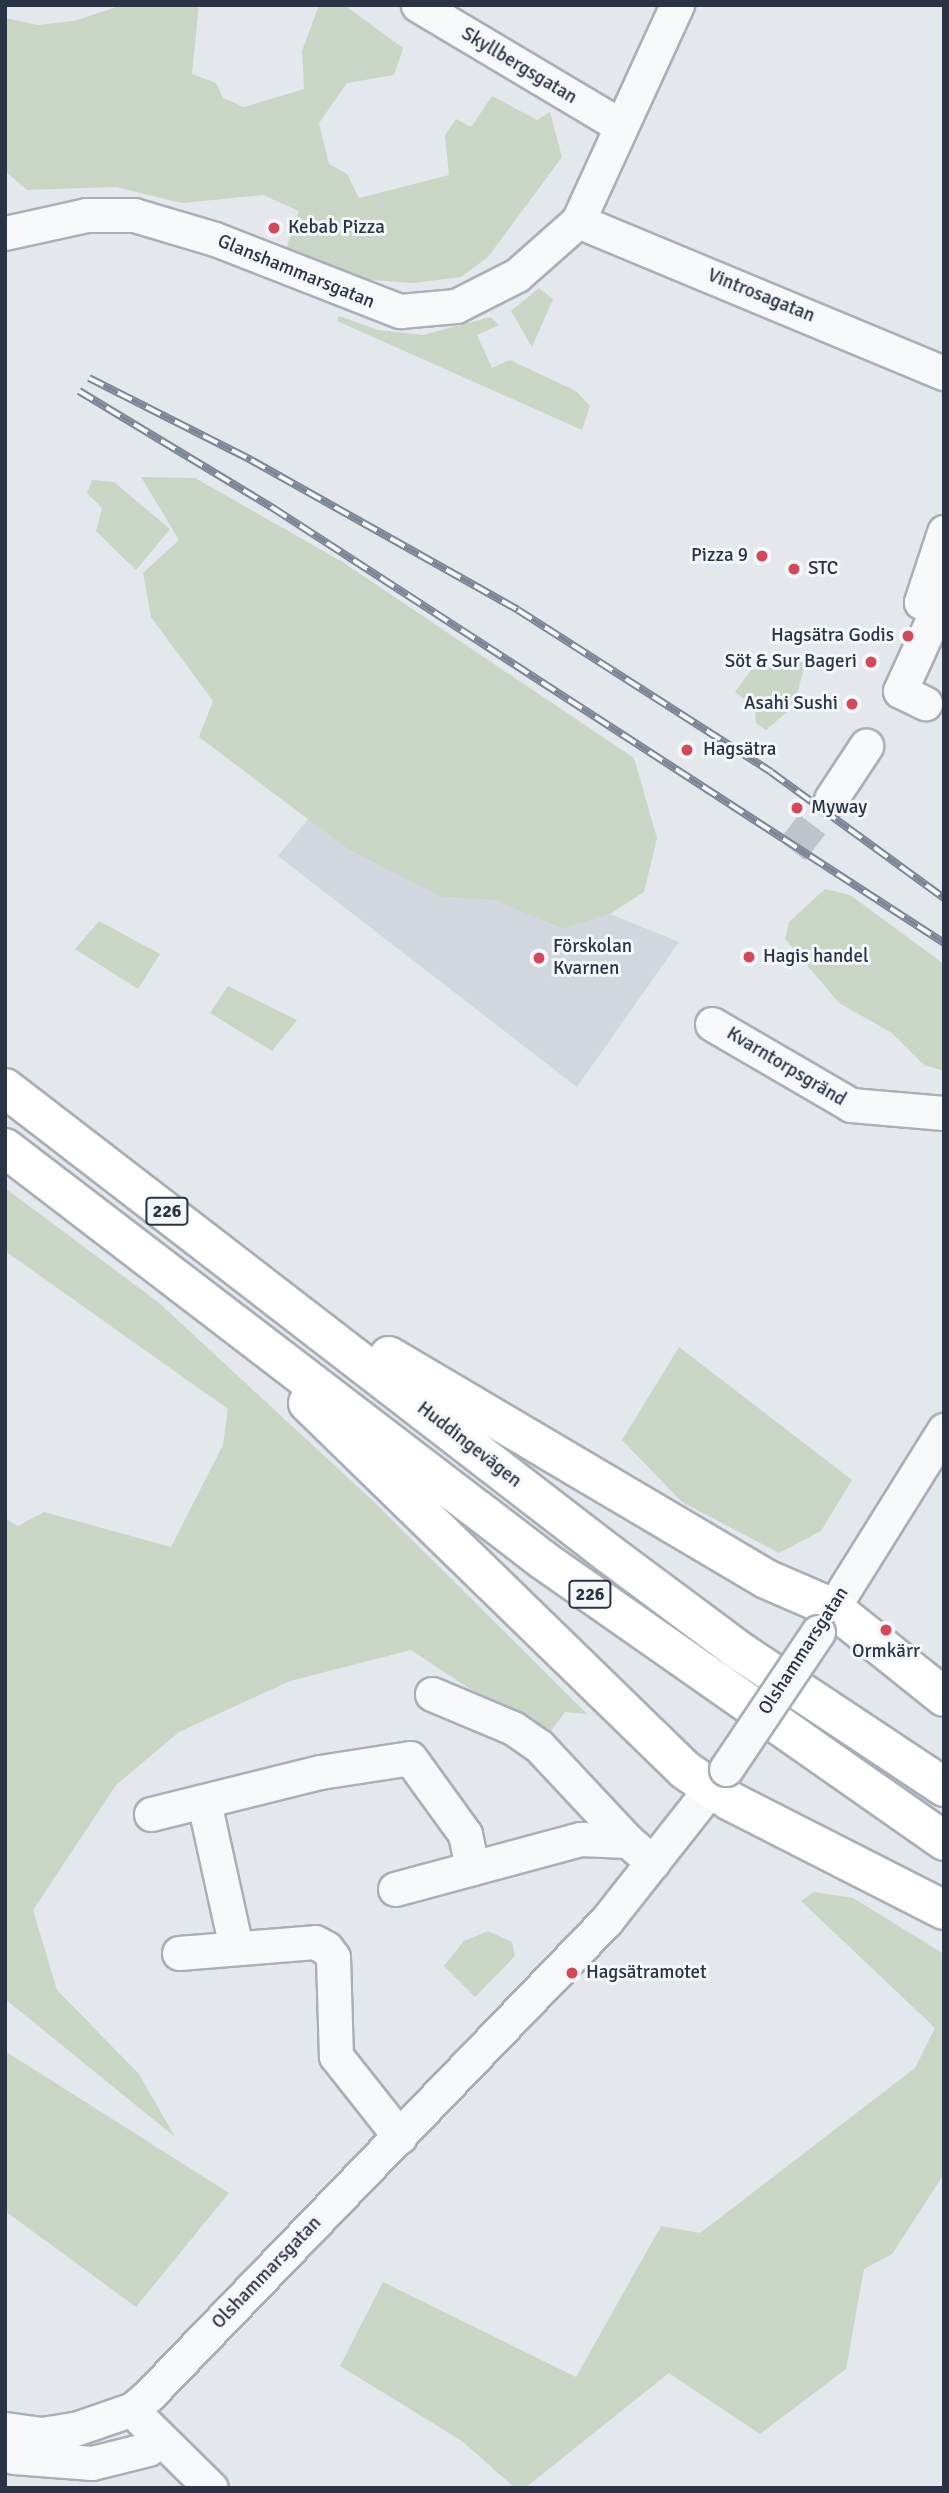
<!DOCTYPE html>
<html>
<head>
<meta charset="utf-8">
<style>
  body { margin:0 }
  #map { position:relative; width:949px; height:2493px; overflow:hidden; background:#e4e7ec; font-family:Signika,sans-serif }
  div>[style] { position:absolute }
  .built>* { inset:0; background:#d2d6de }
  .green>* { inset:0; background:#c9d6c5 }
  .minor-tunnel>* { height:33px; margin-top:-16.5px; transform-origin:0; background:repeating-linear-gradient(90deg,#bfc3cb 0 33px,transparent 0 50px) }
  .roads { filter:drop-shadow(2px 0 #a9aeb7) drop-shadow(-2px 0 #a9aeb7) drop-shadow(0 2px #a9aeb7) drop-shadow(0 -2px #a9aeb7) }
  .minor>* { height:33px; margin:-16.5px; padding:0 16.5px; transform-origin:16.5px; border-radius:16.5px; background:#f7f8fa }
  .major>* { height:38px; margin:-19px; padding:0 19px; transform-origin:19px; border-radius:19px; background:#fff }
  .rail>* { height:8px; margin-top:-4px; transform-origin:0; background:repeating-linear-gradient(90deg,#f4f6f9 0 16px,#7d8696 0 32px); box-sizing:border-box; border-block:2px solid #7d8696 }
  .bridges { filter:drop-shadow(2px 0 #a9aeb7) drop-shadow(-2px 0 #a9aeb7) drop-shadow(0 2px #a9aeb7) drop-shadow(0 -2px #a9aeb7) }
  .minor-bridge>* { height:33px; margin:-16.5px; padding:0 16.5px; transform-origin:16.5px; border-radius:16.5px; background:#f7f8fa }
  .dots>* { width:19px; height:19px; translate:-50% -50%; box-sizing:border-box; border:4px solid #f4f6f9; border-radius:50% }
  span { translate:-50% -50%; white-space:nowrap; text-align:center; line-height:1.15; -webkit-text-stroke:6px #f4f6f9; paint-order:stroke }
  .shield-label span { padding:2px 5px; background:#f4f6f9; border:2px solid; border-radius:5px; -webkit-text-stroke-width:0 }
  .shield-label { font-size:18px; color:#2b3445; font-weight:700 }
  .street-label { font-size:19px; color:#2b3445 }
  .poi-label { font-size:19px; color:#2b3445 }
  .left { translate:0 -50%; text-align:left }
  .right { translate:-100% -50%; text-align:right }
  .frame { position:absolute; inset:0; border:7px solid #2b3445; pointer-events:none }
</style>
</head>
<body>
<div id="map">
  <div class="built">
    <div style="clip-path:polygon(308px 819px,349px 850px,442px 897px,494px 900px,563px 929px,610px 914px,679px 942px,577px 1087px,278px 856px)"></div>
  </div>
  <div class="green">
    <div style="clip-path:polygon(122px 5px,199px 5px,192px 74px,216px 83px,223px 98px,244px 107px,304px 89px,302px 51px,319px 5px,344px 5px,403px 48px,394px 75px,347px 83px,319px 123px,329px 164px,347px 174px,359px 198px,449px 175px,445px 135px,456px 119px,471px 127px,492px 96px,537px 120px,550px 112px,562px 157px,488px 257px,461px 277px,413px 283px,370px 280px,286px 249px,299px 211px,263px 195px,182px 203px,116px 187px,27px 190px,5px 171px,5px 18px,38px 25px,74px 21px)"></div>
    <div style="clip-path:polygon(539px 288px,553px 299px,532px 347px,511px 311px)"></div>
    <div style="clip-path:polygon(339px 316px,378px 330px,423px 335px,491px 317px,499px 325px,477px 335px,492px 368px,510px 360px,576px 391px,590px 406px,582px 430px,337px 321px)"></div>
    <div style="clip-path:polygon(141px 477px,195px 478px,341px 561px,634px 758px,657px 838px,644px 892px,610px 914px,563px 929px,494px 900px,442px 897px,349px 850px,199px 737px,213px 701px,151px 617px,143px 573px,179px 540px)"></div>
    <div style="clip-path:polygon(92px 480px,114px 482px,170px 529px,136px 570px,96px 531px,102px 508px,87px 493px)"></div>
    <div style="clip-path:polygon(792px 655px,805px 664px,794px 706px,766px 730px,756px 723px,755px 707px,735px 692px,751px 670px,785px 664px)"></div>
    <div style="clip-path:polygon(825px 889px,850px 895px,944px 964px,944px 1071px,924px 1065px,892px 1033px,839px 1003px,785px 939px,789px 922px)"></div>
    <div style="clip-path:polygon(99px 921px,160px 954px,138px 989px,75px 949px)"></div>
    <div style="clip-path:polygon(228px 986px,297px 1020px,272px 1051px,210px 1013px)"></div>
    <div style="clip-path:polygon(5px 1188px,158px 1302px,371px 1499px,587px 1714px,565px 1712px,545px 1739px,411px 1650px,290px 1681px,179px 1732px,116px 1785px,33px 1910px,57px 1990px,139px 2074px,175px 2137px,5px 1999px,5px 1518px,18px 1526px,44px 1512px,171px 1547px,223px 1445px,228px 1409px,5px 1251px)"></div>
    <div style="clip-path:polygon(679px 1347px,852px 1480px,821px 1531px,779px 1553px,682px 1502px,622px 1440px)"></div>
    <div style="clip-path:polygon(814px 1892px,853px 1898px,944px 1954px,944px 2174px,892px 2254px,864px 2269px,846px 2369px,760px 2434px,669px 2373px,525px 2488px,515px 2488px,462px 2441px,340px 2366px,383px 2282px,576px 2377px,661px 2226px,700px 2233px,915px 2068px,935px 2028px,801px 1901px)"></div>
    <div style="clip-path:polygon(488px 1931px,512px 1942px,515px 1956px,475px 1997px,444px 1966px,464px 1941px)"></div>
    <div style="clip-path:polygon(5px 2051px,229px 2193px,136px 2307px,5px 2211px)"></div>
  </div>
  <div class="minor-tunnel">
    <div style="left:792px;top:850px;width:64px;rotate:-52.6deg"></div>
  </div>
  <div class="roads">
    <div class="minor">
      <div style="left:418px;top:5px;width:236px;rotate:30.8deg"></div>
      <div style="left:578px;top:221px;width:396px;rotate:22.6deg"></div>
      <div style="left:5px;top:233px;width:83px;rotate:-12.5deg"></div>
      <div style="left:86px;top:215px;width:48px"></div>
      <div style="left:134px;top:215px;width:84px;rotate:16.5deg"></div>
      <div style="left:215px;top:239px;width:199px;rotate:21.3deg"></div>
      <div style="left:400px;top:311px;width:56px;rotate:-5.1deg"></div>
      <div style="left:456px;top:306px;width:68px;rotate:-26.9deg"></div>
      <div style="left:517px;top:275px;width:81px;rotate:-41.5deg"></div>
      <div style="left:578px;top:221px;width:238px;rotate:-65.4deg"></div>
      <div style="left:921px;top:602px;width:18px;rotate:19deg"></div>
      <div style="left:938px;top:608px;width:91px;rotate:114.6deg"></div>
      <div style="left:900px;top:691px;width:28px;rotate:26deg"></div>
      <div style="left:921px;top:602px;width:74px;rotate:-71.8deg"></div>
      <div style="left:831px;top:799px;width:64px;rotate:-56.6deg"></div>
      <div style="left:712px;top:1024px;width:161px;rotate:30.2deg"></div>
      <div style="left:851px;top:1105px;width:93px;rotate:4.9deg"></div>
      <div style="left:819px;top:1630px;width:236px;rotate:-58deg"></div>
      <div style="left:432px;top:1694px;width:88px;rotate:22.8deg"></div>
      <div style="left:513px;top:1728px;width:32px;rotate:35deg"></div>
      <div style="left:539px;top:1746px;width:130px;rotate:46.9deg"></div>
      <div style="left:204px;top:1802px;width:148px;rotate:77.6deg"></div>
      <div style="left:151px;top:1814px;width:174px;rotate:-14deg"></div>
      <div style="left:320px;top:1772px;width:91px;rotate:-8.8deg"></div>
      <div style="left:410px;top:1758px;width:94px;rotate:54.1deg"></div>
      <div style="left:465px;top:1834px;width:35px;rotate:78deg"></div>
      <div style="left:395px;top:1889px;width:192px;rotate:-15.1deg"></div>
      <div style="left:580px;top:1839px;width:48px;rotate:2.4deg"></div>
      <div style="left:628px;top:1841px;width:33px;rotate:41deg"></div>
      <div style="left:179px;top:1953px;width:136px;rotate:-4.6deg"></div>
      <div style="left:315px;top:1942px;width:13px;rotate:29deg"></div>
      <div style="left:326px;top:1948px;width:11px;rotate:52deg"></div>
      <div style="left:333px;top:1957px;width:99px;rotate:88.3deg"></div>
      <div style="left:336px;top:2056px;width:103px;rotate:51.7deg"></div>
      <div style="left:141px;top:2419px;width:98px;rotate:44.6deg"></div>
      <div style="left:5px;top:2429px;width:37px;rotate:8deg"></div>
      <div style="left:42px;top:2434px;width:33px;rotate:-9deg"></div>
      <div style="left:75px;top:2429px;width:61px;rotate:-19deg"></div>
      <div style="left:133px;top:2409px;width:23px;rotate:-41deg"></div>
      <div style="left:150px;top:2394px;width:657px;rotate:-46.05deg"></div>
      <div style="left:606px;top:1921px;width:194px;rotate:-51.7deg"></div>
      <div style="left:14px;top:2457px;width:78px;rotate:4.4deg"></div>
      <div style="left:92px;top:2463px;width:58px;rotate:-14deg"></div>
    </div>
    <div class="major">
      <div style="left:5px;top:1088px;width:761px;rotate:37.64deg"></div>
      <div style="left:608px;top:1553px;width:166px;rotate:36.7deg"></div>
      <div style="left:741px;top:1652px;width:244px;rotate:33.6deg"></div>
      <div style="left:5px;top:1148px;width:678px;rotate:37.44deg"></div>
      <div style="left:543px;top:1560px;width:490px;rotate:35deg"></div>
      <div style="left:389px;top:1356px;width:438px;rotate:30.6deg"></div>
      <div style="left:766px;top:1579px;width:73px;rotate:23.4deg"></div>
      <div style="left:833px;top:1608px;width:142px;rotate:38.7deg"></div>
      <div style="left:308px;top:1403px;width:526px;rotate:44.23deg"></div>
      <div style="left:685px;top:1770px;width:55px;rotate:34.6deg"></div>
      <div style="left:730px;top:1801px;width:240px;rotate:27deg"></div>
    </div>
  </div>
  <div class="rail">
    <div style="left:89px;top:378px;width:182px;rotate:26.8deg"></div>
    <div style="left:251px;top:460px;width:306px;rotate:29.3deg"></div>
    <div style="left:518px;top:610px;width:300px;rotate:32.6deg"></div>
    <div style="left:771px;top:772px;width:214px;rotate:36.1deg"></div>
    <div style="left:79px;top:391px;width:227px;rotate:31.1deg"></div>
    <div style="left:273px;top:508px;width:800px;rotate:32.95deg"></div>
  </div>
  <div class="bridges">
    <div class="minor-bridge">
      <div style="left:726px;top:1769px;width:165px;rotate:-56.1deg"></div>
    </div>
  </div>
  <div class="dots">
    <div style="left:274px;top:228px;background:#d1495b"></div>
    <div style="left:762px;top:556px;background:#d1495b"></div>
    <div style="left:794px;top:569px;background:#d1495b"></div>
    <div style="left:908px;top:636px;background:#d1495b"></div>
    <div style="left:871px;top:662px;background:#d1495b"></div>
    <div style="left:852px;top:704px;background:#d1495b"></div>
    <div style="left:687px;top:750px;background:#d1495b"></div>
    <div style="left:797px;top:808px;background:#d1495b"></div>
    <div style="left:749px;top:957px;background:#d1495b"></div>
    <div style="left:539px;top:958px;background:#d1495b"></div>
    <div style="left:886px;top:1630px;background:#d1495b"></div>
    <div style="left:572px;top:1973px;background:#d1495b"></div>
  </div>
  <div class="shield-label">
    <span style="left:167px;top:1211px">226</span>
    <span style="left:590px;top:1594px">226</span>
  </div>
  <div class="street-label">
    <span style="left:519px;top:66px;rotate:31deg">Skyllbergsgatan</span>
    <span style="left:296px;top:272px;rotate:22deg">Glanshammarsgatan</span>
    <span style="left:761px;top:296px;rotate:22deg">Vintrosagatan</span>
    <span style="left:786px;top:1067px;rotate:31deg">Kvarntorpsgränd</span>
    <span style="left:469px;top:1445px;rotate:38deg">Huddingevägen</span>
    <span style="left:804px;top:1651px;rotate:-57deg">Olshammarsgatan</span>
    <span style="left:267px;top:2273px;rotate:-46deg">Olshammarsgatan</span>
  </div>
  <div class="poi-label">
    <span class="left" style="left:288px;top:228px">Kebab Pizza</span>
    <span class="right" style="left:748px;top:556px">Pizza 9</span>
    <span class="left" style="left:808px;top:569px">STC</span>
    <span class="right" style="left:894px;top:636px">Hagsätra Godis</span>
    <span class="right" style="left:857px;top:662px">Söt &amp; Sur Bageri</span>
    <span class="right" style="left:838px;top:704px">Asahi Sushi</span>
    <span class="left" style="left:703px;top:750px">Hagsätra</span>
    <span class="left" style="left:811px;top:808px">Myway</span>
    <span class="left" style="left:553px;top:958px">Förskolan<br>Kvarnen</span>
    <span class="left" style="left:763px;top:957px">Hagis handel</span>
    <span style="left:886px;top:1652px">Ormkärr</span>
    <span class="left" style="left:586px;top:1973px">Hagsätramotet</span>
  </div>
  <div class="frame"></div>
</div>
</body>
</html>
